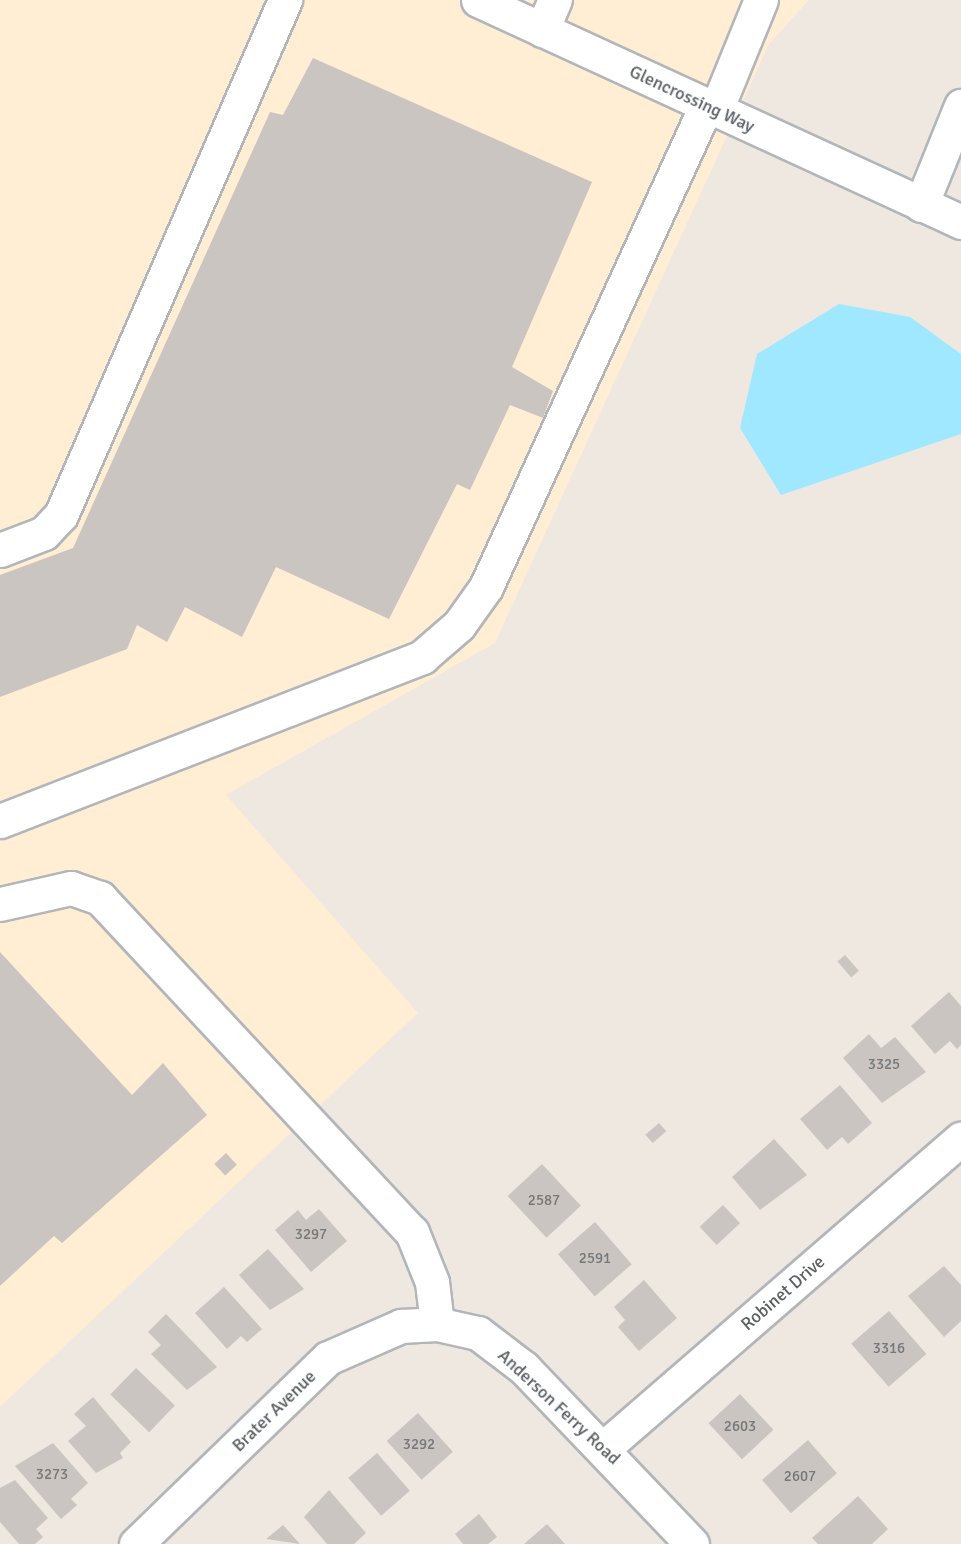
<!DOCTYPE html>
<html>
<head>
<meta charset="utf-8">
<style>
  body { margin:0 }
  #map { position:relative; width:961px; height:1544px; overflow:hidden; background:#eee8e1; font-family:Signika,sans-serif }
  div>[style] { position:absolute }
  .commercial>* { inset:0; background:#ffedd4 }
  .water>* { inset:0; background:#9fe8ff }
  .building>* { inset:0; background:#cac5c0; transform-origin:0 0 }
  .roads { filter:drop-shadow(2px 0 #b2b6b9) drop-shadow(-2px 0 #b2b6b9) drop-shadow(0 2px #b2b6b9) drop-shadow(0 -2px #b2b6b9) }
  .minor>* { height:33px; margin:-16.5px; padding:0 16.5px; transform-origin:16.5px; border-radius:16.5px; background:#fff }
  span { translate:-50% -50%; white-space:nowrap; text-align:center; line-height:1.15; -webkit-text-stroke:4.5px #fff; paint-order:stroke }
  .number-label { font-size:15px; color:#75787a }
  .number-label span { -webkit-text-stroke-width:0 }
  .street-label { font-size:18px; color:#595f63 }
</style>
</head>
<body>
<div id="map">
  <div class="commercial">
    <div style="clip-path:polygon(0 0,809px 0,769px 44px,495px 643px,226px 795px,418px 1013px,0 1407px)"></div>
  </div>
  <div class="water">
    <div style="clip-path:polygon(839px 304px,910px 317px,961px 354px,961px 434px,781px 495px,740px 428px,757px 354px)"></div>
  </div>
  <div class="building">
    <div style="clip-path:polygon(313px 58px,592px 182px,512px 367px,553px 391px,543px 418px,510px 405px,470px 490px,457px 484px,389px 619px,276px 567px,242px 637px,185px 607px,167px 642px,137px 625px,127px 649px,0 697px,0 575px,73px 548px,270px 112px,283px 115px)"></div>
    <div style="clip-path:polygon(0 952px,132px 1095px,163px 1063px,207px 1115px,62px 1243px,54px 1236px,0 1286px)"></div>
    <div style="left:845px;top:955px;width:21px;height:10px;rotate:49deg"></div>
    <div style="clip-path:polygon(949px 992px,961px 1006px,961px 1045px,957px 1049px,950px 1041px,935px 1054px,911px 1026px)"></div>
    <div style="clip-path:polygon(869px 1034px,881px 1048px,895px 1037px,926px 1072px,882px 1103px,843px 1058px)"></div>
    <div style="clip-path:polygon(840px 1085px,872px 1123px,848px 1144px,842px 1137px,827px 1150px,800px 1119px)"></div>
    <div style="left:659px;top:1123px;width:11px;height:18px;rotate:49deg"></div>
    <div style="clip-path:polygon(774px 1139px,807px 1175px,760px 1210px,732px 1177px)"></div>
    <div style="left:226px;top:1153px;width:16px;height:16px;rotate:47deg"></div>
    <div style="left:542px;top:1164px;width:57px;height:47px;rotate:47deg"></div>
    <div style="left:723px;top:1205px;width:25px;height:32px;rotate:47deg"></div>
    <div style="clip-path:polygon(319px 1209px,347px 1241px,311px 1272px,275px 1230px,298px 1210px,306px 1220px)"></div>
    <div style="left:595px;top:1222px;width:56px;height:49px;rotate:49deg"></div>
    <div style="clip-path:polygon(268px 1249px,304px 1289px,270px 1310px,239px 1275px)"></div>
    <div style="clip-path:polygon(944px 1266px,961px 1285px,961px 1321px,944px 1337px,908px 1296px)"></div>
    <div style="clip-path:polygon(644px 1280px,677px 1318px,639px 1351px,618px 1327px,625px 1320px,614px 1307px)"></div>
    <div style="clip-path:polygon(224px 1287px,262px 1329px,247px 1342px,241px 1336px,227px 1349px,195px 1313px)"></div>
    <div style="left:889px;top:1311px;width:57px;height:50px;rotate:49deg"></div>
    <div style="clip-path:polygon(166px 1314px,217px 1367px,187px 1390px,151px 1354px,161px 1345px,148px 1332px)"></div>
    <div style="left:136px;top:1368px;width:54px;height:37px;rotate:44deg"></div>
    <div style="left:740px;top:1394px;width:49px;height:43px;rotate:47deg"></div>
    <div style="clip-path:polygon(93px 1397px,131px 1442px,120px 1453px,123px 1458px,96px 1473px,68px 1441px,86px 1426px,74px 1414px)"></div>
    <div style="left:418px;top:1413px;width:52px;height:42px;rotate:48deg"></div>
    <div style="left:808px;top:1440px;width:44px;height:61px;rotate:49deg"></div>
    <div style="clip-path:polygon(53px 1443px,88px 1483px,71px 1499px,77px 1505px,61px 1519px,15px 1466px)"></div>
    <div style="left:377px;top:1453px;width:50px;height:38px;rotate:49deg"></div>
    <div style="clip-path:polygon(15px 1480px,48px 1518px,36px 1529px,43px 1537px,35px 1544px,19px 1544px,0 1522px,0 1488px)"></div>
    <div style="clip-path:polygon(329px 1490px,366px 1533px,354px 1544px,327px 1544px,304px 1517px)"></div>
    <div style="clip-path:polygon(858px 1496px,888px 1529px,872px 1544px,818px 1544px,812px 1538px)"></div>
    <div style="clip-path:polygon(479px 1514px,497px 1537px,488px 1544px,463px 1544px,455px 1534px)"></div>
    <div style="clip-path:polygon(547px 1524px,565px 1544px,524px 1544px)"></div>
    <div style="clip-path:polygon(283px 1525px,300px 1544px,266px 1539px)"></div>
  </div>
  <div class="roads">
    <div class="minor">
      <div style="left:478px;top:0;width:532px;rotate:24.68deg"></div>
      <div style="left:542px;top:30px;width:33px;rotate:-67deg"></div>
      <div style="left:716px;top:110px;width:119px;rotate:-67.8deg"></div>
      <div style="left:921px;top:205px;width:107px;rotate:-68deg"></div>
      <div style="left:0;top:550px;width:47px;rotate:-21.1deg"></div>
      <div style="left:44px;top:533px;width:25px;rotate:-47deg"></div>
      <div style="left:61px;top:515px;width:562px;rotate:-66.49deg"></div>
      <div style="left:0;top:821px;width:453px;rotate:-21.2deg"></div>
      <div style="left:422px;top:657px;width:49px;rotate:-40.9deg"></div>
      <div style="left:459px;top:625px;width:47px;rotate:-54.6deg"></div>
      <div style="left:486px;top:587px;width:529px;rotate:-65.42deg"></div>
      <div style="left:0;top:904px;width:73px;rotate:-12.7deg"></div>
      <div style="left:71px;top:888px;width:31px;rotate:19deg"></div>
      <div style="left:100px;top:898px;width:457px;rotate:47deg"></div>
      <div style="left:412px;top:1232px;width:54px;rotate:68.2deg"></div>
      <div style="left:432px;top:1282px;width:42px;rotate:83.2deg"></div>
      <div style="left:605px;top:1447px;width:471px;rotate:-40.9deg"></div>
      <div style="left:136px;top:1544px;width:267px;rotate:-44.1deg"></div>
      <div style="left:328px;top:1358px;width:80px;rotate:-23.7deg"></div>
      <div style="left:401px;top:1326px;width:36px;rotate:-3deg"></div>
      <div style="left:437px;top:1324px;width:42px;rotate:12.4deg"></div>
      <div style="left:478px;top:1333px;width:58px;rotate:37.3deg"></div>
      <div style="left:524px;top:1368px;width:243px;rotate:46.3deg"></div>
    </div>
  </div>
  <div class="number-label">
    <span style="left:884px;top:1065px">3325</span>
    <span style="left:544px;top:1201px">2587</span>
    <span style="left:311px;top:1235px">3297</span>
    <span style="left:595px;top:1259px">2591</span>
    <span style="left:889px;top:1349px">3316</span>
    <span style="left:740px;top:1427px">2603</span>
    <span style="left:419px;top:1445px">3292</span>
    <span style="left:52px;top:1475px">3273</span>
    <span style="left:800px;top:1477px">2607</span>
  </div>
  <div class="street-label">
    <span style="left:692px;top:99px;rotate:25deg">Glencrossing Way</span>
    <span style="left:783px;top:1293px;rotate:-41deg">Robinet Drive</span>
    <span style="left:559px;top:1407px;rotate:43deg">Anderson Ferry Road</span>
    <span style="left:274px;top:1411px;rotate:-44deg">Brater Avenue</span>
  </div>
</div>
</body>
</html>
